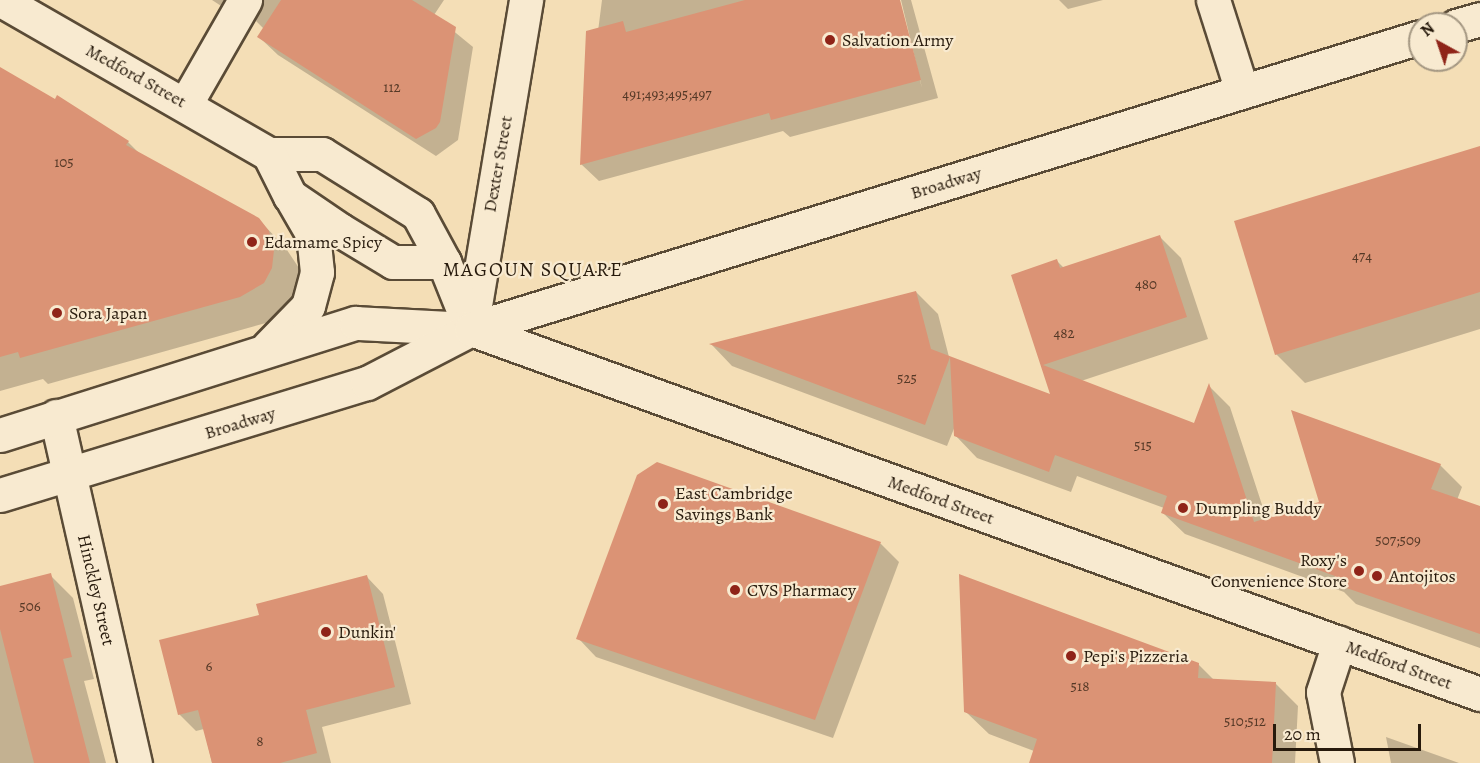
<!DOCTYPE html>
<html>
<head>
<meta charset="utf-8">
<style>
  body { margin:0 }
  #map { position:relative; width:1480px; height:763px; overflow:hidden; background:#f4deb6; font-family:Alegreya,serif }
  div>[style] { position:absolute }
  .shadow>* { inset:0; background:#0003 }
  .building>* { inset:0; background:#db9375 }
  .roads { filter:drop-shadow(2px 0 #5a4b36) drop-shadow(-2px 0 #5a4b36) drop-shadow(0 2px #5a4b36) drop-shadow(0 -2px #5a4b36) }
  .street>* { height:33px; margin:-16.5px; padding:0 16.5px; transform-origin:16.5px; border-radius:16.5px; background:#f8ead0 }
  .secondary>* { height:33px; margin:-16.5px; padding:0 16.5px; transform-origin:16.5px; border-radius:16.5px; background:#f8ead0 }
  .dots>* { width:16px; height:16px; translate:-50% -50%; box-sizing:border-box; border:3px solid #f8ead0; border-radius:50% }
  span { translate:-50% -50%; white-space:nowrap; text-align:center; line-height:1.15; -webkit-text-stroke:4.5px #f8ead0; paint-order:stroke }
  .number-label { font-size:15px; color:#543826 }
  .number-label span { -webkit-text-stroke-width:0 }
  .poi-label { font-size:18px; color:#271a0c }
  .left { translate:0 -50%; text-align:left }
  .right { translate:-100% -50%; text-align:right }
  .street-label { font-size:18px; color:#271a0c }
  .neighbourhood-label { font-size:20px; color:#271a0c; letter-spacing:1.5px }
  .north { position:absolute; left:1408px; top:12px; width:60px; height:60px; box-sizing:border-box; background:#f8ead0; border:2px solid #a49782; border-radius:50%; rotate:320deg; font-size:16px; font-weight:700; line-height:24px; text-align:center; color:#271a0c }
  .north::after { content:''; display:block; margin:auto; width:21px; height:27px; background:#8f2418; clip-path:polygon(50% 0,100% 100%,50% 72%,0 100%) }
  .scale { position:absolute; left:1273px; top:724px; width:148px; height:27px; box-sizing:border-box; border:3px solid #271a0c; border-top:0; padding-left:8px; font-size:18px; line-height:21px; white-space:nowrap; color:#271a0c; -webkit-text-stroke:4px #f8ead0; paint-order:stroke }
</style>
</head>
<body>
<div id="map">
  <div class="shadow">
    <div style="clip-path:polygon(212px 0,444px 0,434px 15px,473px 47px,458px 140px,436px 156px,278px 55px,259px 37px,264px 29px,256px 21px,264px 2px,255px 1px,241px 19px)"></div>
    <div style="clip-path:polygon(602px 0,898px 0,922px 88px,901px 0,911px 0,938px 98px,790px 137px,783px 131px,599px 181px,581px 164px)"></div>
    <div style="clip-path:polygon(1059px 0,1103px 0,1068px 9px)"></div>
    <div style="clip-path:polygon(0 68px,128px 142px,140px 154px,258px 219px,285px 247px,299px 268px,300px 290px,273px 321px,48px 384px,43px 379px,0 391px)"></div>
    <div style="clip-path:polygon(1480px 147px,1480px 329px,1305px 383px,1276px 354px)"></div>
    <div style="clip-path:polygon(1159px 236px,1181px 258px,1208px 339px,1081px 381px,1195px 425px,1209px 386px,1230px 407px,1267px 520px,1440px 465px,1462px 487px,1457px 500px,1480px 508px,1480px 648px,1356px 604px,1344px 592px,1185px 534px,1163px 513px,1164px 508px,1077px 476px,1071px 492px,977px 458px,955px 435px,955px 426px,947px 446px,732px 366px,712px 345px,916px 292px,938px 314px,949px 357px,1053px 396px,1012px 276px,1057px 261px,1064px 268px)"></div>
    <div style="clip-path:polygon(657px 464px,881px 544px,899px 562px,833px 738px,596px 657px,578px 638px)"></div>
    <div style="clip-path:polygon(50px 575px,73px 598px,94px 679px,84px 681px,106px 763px,0 763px,0 587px)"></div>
    <div style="clip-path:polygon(367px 577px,383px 594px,411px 704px,322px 727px,331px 763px,212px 763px,204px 729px,196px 731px,179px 714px,261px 616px)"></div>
    <div style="clip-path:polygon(1198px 664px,1214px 680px,1275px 683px,1298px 706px,1295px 763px,1030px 763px,1034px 751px,989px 734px,966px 712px)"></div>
    <div style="clip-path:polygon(1386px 737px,1459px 763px,1391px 763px)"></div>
  </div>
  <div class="building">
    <div style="clip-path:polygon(281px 0,412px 0,456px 27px,440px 122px,436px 128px,416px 139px,257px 37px)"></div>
    <div style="clip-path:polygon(745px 0,900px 0,921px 80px,771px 120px,769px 113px,580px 165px,586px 31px,623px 21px,626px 32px)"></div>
    <div style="clip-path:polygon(0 67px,55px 99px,57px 95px,129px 141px,126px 145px,259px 218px,269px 231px,274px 250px,272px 268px,264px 283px,240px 297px,20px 358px,18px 352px,0 357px)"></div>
    <div style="clip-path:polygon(1480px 146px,1480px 292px,1275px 355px,1234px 221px)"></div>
    <div style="clip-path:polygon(1160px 235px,1187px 317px,1043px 365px,1194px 423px,1209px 383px,1254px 522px,1319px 502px,1291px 410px,1441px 464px,1431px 489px,1480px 506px,1480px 634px,1332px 583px,1335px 576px,1161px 513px,1167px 496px,1055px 455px,1049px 472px,954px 436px,950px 357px,925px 425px,709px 344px,916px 291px,931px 349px,1050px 394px,1011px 275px,1057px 259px,1060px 268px)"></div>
    <div style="clip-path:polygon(657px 462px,881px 542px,815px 720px,576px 639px,637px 475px)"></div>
    <div style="clip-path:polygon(51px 573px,72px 657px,63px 659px,90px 763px,34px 763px,0 629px,0 586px)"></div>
    <div style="clip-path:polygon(959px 574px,1199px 663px,1198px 678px,1276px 682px,1272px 763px,1029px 763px,1037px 739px,964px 712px)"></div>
    <div style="clip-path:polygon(367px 575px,395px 687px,306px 710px,317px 753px,280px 763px,212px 763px,198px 710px,178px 715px,159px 640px,259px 615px,256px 604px)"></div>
  </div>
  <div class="roads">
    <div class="street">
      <div style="left:1213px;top:0;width:96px;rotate:72.3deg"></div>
      <div style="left:186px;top:103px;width:119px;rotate:-60.2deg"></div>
      <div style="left:471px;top:329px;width:334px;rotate:-80.5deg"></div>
      <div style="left:56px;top:416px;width:356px;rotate:77.2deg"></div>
    </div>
    <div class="secondary">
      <div style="left:1px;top:0;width:309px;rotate:29.9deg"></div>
      <div style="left:269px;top:154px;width:53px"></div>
      <div style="left:322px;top:154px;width:113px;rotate:32deg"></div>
      <div style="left:418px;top:214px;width:55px;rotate:61.6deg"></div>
      <div style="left:444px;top:262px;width:72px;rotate:68.1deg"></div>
      <div style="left:1456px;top:26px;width:25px;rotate:-16deg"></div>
      <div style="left:269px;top:154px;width:47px;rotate:63.4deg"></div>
      <div style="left:290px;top:196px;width:60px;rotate:34.2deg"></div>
      <div style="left:340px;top:230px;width:62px;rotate:31.1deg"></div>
      <div style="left:393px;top:262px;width:51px"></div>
      <div style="left:268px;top:347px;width:57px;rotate:-45.7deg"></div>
      <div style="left:308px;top:306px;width:35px;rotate:-75deg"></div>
      <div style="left:317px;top:272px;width:37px;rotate:-96deg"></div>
      <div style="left:313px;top:235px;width:39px;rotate:-120deg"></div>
      <div style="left:0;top:435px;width:373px;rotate:-17.5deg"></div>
      <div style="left:356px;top:323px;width:115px;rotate:3deg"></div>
      <div style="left:471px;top:329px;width:1073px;rotate:19.89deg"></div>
      <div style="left:0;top:495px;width:384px;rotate:-17deg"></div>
      <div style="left:367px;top:383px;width:117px;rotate:-27.4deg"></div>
      <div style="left:471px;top:329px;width:993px;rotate:-17.1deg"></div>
      <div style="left:1337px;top:763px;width:72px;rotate:-101.2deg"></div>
      <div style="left:1323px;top:692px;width:52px;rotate:-71.9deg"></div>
    </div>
  </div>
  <div class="dots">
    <div style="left:830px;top:40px;background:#8f2418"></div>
    <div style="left:252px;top:242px;background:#8f2418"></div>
    <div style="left:57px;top:313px;background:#8f2418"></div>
    <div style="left:663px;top:504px;background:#8f2418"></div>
    <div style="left:1183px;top:508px;background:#8f2418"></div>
    <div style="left:1359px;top:571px;background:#8f2418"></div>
    <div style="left:1377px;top:576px;background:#8f2418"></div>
    <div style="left:735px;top:590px;background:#8f2418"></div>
    <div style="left:326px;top:632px;background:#8f2418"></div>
    <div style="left:1071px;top:656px;background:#8f2418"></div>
  </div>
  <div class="number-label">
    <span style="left:392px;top:88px">112</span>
    <span style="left:667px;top:95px">491;493;495;497</span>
    <span style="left:64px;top:163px">105</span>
    <span style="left:1362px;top:257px">474</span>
    <span style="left:1146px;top:285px">480</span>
    <span style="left:1064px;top:334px">482</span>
    <span style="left:907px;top:379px">525</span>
    <span style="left:1143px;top:446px">515</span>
    <span style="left:1398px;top:541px">507;509</span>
    <span style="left:30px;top:607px">506</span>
    <span style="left:209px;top:667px">6</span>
    <span style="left:1080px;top:687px">518</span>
    <span style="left:1245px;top:722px">510;512</span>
    <span style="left:260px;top:742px">8</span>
  </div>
  <div class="poi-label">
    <span class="left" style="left:842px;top:40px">Salvation Army</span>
    <span class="left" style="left:264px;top:242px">Edamame Spicy</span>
    <span class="left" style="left:69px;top:313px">Sora Japan</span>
    <span class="left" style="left:675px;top:504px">East Cambridge<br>Savings Bank</span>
    <span class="left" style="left:1195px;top:508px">Dumpling Buddy</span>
    <span class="right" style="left:1347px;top:571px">Roxy's<br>Convenience Store</span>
    <span class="left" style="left:1389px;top:576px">Antojitos</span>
    <span class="left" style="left:747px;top:590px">CVS Pharmacy</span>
    <span class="left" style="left:338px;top:632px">Dunkin'</span>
    <span class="left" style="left:1083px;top:656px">Pepi's Pizzeria</span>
  </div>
  <div class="street-label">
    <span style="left:136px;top:76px;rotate:29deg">Medford Street</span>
    <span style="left:498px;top:164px;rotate:-80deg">Dexter Street</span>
    <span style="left:946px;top:183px;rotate:-17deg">Broadway</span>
    <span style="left:240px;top:423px;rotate:-17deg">Broadway</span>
    <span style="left:941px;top:500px;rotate:20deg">Medford Street</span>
    <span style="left:96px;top:590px;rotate:77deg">Hinckley Street</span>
    <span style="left:1399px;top:665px;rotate:20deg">Medford Street</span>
  </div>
  <div class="neighbourhood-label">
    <span style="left:533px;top:269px">MAGOUN SQUARE</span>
  </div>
  <div class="north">N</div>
  <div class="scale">20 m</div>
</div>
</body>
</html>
